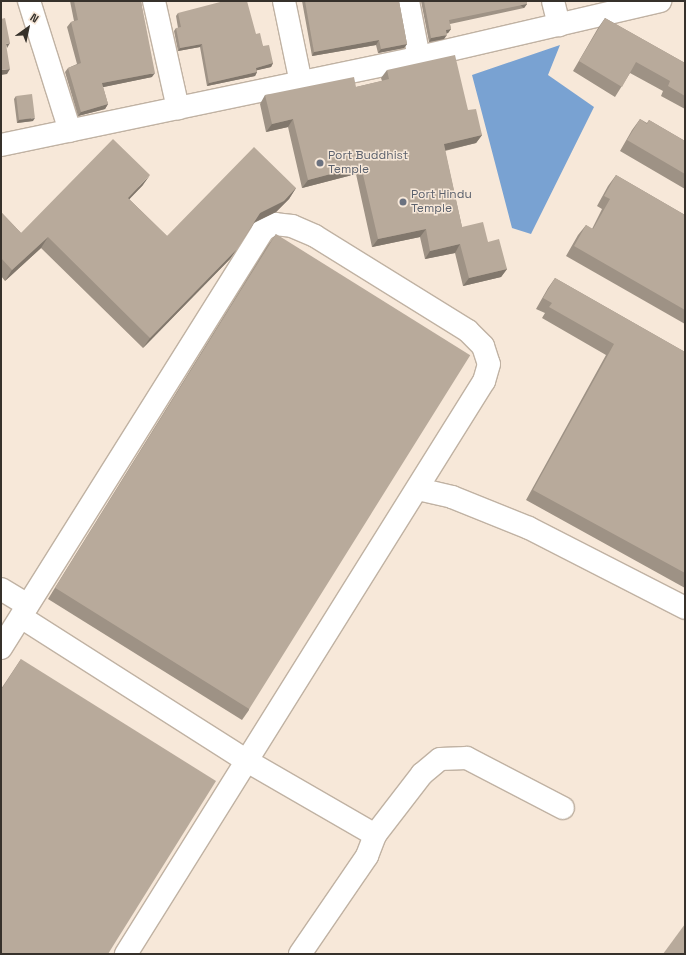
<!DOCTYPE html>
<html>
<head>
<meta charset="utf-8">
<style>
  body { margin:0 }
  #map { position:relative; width:686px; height:955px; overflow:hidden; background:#f7e8d9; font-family:"Space Grotesk",sans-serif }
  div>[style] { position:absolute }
  .water>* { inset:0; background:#79a2d2 }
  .roads { filter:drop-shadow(1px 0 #c0b2a3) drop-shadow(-1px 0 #c0b2a3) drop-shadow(0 1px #c0b2a3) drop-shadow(0 -1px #c0b2a3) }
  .minor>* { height:22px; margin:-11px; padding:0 11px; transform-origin:11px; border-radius:11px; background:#fff }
  .wall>* { inset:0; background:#9e9285 }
  .shaded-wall>* { inset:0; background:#81776c; transform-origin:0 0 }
  .building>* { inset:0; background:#b8aa9b; transform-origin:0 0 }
  .dots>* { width:11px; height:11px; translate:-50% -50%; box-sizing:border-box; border:2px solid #f7e8d9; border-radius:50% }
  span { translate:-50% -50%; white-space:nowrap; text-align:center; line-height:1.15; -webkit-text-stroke:3px #f7e8d9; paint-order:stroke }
  .worship-label { font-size:12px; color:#5b616d }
  .left { translate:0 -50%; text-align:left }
  .frame { position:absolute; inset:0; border:2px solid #36312b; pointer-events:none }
  .north { position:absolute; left:8px; top:8px; width:40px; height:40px; -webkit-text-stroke:3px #f7e8d9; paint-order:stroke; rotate:33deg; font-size:11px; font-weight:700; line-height:16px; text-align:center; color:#36312b }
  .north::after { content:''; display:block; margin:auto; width:14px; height:18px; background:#36312b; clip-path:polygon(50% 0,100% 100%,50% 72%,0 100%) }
</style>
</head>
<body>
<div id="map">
  <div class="water">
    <div style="clip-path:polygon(560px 45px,548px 75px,594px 107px,531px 234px,512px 228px,472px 75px)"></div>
  </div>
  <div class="roads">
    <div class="minor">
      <div style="left:29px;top:1px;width:136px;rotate:72.5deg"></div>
      <div style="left:154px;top:1px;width:110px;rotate:77.4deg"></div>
      <div style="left:284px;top:1px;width:84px;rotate:78.3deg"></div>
      <div style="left:408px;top:1px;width:58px;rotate:79.1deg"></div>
      <div style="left:553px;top:1px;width:25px;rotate:76deg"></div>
      <div style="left:1px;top:145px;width:419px;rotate:-11.8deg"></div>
      <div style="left:411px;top:59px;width:256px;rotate:-13.1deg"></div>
      <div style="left:418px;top:489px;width:35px;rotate:13deg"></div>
      <div style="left:452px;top:497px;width:83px;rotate:21.9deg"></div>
      <div style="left:529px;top:528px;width:175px;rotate:27.1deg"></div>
      <div style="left:1px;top:589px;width:31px;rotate:31deg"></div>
      <div style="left:21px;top:617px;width:268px;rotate:32.5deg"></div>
      <div style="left:247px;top:761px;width:148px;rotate:30deg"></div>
      <div style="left:1px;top:648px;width:493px;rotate:-57.9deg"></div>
      <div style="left:263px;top:230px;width:13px;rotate:-29deg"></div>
      <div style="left:274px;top:224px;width:18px;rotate:6deg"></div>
      <div style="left:292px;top:226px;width:25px;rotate:23deg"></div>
      <div style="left:315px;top:236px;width:180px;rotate:31.8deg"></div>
      <div style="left:468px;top:331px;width:21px;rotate:45deg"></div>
      <div style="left:483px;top:346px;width:19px;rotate:72deg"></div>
      <div style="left:489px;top:364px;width:18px;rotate:106deg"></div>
      <div style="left:484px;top:381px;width:676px;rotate:122deg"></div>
      <div style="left:300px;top:954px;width:119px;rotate:-55.6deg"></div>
      <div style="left:367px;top:856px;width:22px;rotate:-69deg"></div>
      <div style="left:375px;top:835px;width:77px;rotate:-52.4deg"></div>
      <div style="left:422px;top:774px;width:23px;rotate:-40deg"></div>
      <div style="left:440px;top:759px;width:27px;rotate:-2deg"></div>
      <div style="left:467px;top:758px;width:108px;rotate:27.5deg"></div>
    </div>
  </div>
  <div class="wall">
    <div style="clip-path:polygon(70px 1px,141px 1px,152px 77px,103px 87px,108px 104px,105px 109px,78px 116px,65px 72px,68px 68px,77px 64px,67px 27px,71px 22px,74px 21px)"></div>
    <div style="clip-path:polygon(302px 1px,399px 1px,407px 44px,404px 48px,378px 53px,376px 45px,312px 56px)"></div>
    <div style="clip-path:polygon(421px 1px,527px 1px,527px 4px,524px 8px,450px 24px,451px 29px,448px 33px,446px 34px,444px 39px,429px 42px)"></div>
    <div style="clip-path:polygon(178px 13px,256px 34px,273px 63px,271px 67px,257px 70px,257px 72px,255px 76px,207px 86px,200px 47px,178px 51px,174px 31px,176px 28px,178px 28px,176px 16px)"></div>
    <div style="clip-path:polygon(605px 18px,685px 63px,685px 109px,661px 96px,663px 91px,630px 73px,615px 97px,573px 71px,598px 28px)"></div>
    <div style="clip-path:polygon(387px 70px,468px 110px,482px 135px,476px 143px,445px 151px,462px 227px,488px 242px,507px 269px,501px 277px,463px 286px,455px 253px,425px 259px,420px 237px,372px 247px,356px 174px,302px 188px,288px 127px,266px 132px,260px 104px,265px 95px,356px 87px,382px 81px,381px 78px)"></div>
    <div style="clip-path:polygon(16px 96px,33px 121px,17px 123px,14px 99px)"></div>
    <div style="clip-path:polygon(640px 119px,647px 123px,649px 120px,685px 141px,685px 189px,620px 151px,632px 130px)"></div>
    <div style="clip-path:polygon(616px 175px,685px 215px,685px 324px,566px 256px,578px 235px,586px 225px,592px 229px,602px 209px,597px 206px,608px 186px)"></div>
    <div style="clip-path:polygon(143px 185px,129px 199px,167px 236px,296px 188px,289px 199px,276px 212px,254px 223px,230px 259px,143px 348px,41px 248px,5px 281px,1px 276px,1px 212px,21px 233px)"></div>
    <div style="clip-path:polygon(276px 234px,249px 710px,242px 720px,48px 599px,268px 245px)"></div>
    <div style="clip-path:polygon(555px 278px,685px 352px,685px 588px,526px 500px,606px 355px,542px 318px,545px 313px,536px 309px,548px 288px)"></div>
    <div style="clip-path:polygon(21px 659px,1px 954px,1px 689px)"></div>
  </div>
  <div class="shaded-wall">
    <div style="left:527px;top:4px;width:5px;height:80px;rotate:127deg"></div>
    <div style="clip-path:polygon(451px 29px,448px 33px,443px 34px,446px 30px)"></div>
    <div style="clip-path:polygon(447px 35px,444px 39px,429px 42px,431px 38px)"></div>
    <div style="clip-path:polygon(379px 40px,376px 45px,312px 56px,314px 52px)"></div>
    <div style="clip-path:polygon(10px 43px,7px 48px,6px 44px)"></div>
    <div style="clip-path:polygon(202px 44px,200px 47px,178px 51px,180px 48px)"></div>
    <div style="clip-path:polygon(407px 44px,404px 48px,378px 53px,381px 49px)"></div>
    <div style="clip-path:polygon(273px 63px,271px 67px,254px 71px,256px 68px)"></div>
    <div style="clip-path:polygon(10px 69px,7px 74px,1px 75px,1px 70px)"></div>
    <div style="clip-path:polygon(257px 72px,255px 76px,207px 86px,209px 83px)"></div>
    <div style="clip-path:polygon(155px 73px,152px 77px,99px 88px,102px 83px)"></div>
    <div style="clip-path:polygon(108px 104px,105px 109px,78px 116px,81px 112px)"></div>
    <div style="clip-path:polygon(35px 118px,33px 121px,17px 123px,19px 120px)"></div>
    <div style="clip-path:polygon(293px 119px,288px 127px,266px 132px,272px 124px)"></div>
    <div style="clip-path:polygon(482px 135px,476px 143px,438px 152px,444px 144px)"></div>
    <div style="clip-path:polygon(361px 166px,356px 174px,302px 188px,308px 180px)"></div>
    <div style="clip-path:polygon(150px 175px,143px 185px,121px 208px,128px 198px)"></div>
    <div style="clip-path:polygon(296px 188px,289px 199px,276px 212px,253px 223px,260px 213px)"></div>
    <div style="clip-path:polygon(426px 229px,420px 237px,372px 247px,378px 239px)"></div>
    <div style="clip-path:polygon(48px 237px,41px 248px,5px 281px,12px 270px)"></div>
    <div style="clip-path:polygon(460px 244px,455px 253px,425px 259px,430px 251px)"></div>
    <div style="clip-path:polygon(237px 249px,230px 259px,143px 348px,150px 338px)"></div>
    <div style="clip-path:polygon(507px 269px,501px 277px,463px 286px,469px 278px)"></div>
  </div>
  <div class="building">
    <div style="clip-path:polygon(74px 1px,141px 1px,155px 73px,102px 83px,108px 104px,81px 112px,68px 68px,81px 63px,71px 22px,78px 20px)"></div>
    <div style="clip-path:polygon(224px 1px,247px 1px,256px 34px,260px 33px,263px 46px,269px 45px,273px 63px,256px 68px,257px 72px,209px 83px,202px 44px,180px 48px,176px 28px,181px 27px,178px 13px)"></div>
    <div style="clip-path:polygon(305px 1px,399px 1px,407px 44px,381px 49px,379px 40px,314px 52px)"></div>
    <div style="clip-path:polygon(424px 1px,527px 1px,527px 4px,449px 20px,451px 29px,446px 30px,447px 35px,431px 38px)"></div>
    <div style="clip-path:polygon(5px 18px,10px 43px,6px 44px,10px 69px,1px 70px,1px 19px)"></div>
    <div style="clip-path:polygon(605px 18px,685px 63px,685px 96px,668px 86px,670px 81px,636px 62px,622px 87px,579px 61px)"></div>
    <div style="clip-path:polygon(455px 55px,468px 110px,476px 109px,482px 135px,444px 144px,462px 227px,483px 222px,488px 242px,499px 239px,507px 269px,469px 278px,460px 244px,430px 251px,426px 229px,378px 239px,361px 166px,308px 180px,293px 119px,272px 124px,265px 95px,354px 77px,356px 87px,389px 79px,387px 70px)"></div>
    <div style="left:32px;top:94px;width:24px;height:16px;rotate:83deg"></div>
    <div style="clip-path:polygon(640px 119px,647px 124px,649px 120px,685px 141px,685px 174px,627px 140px)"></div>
    <div style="clip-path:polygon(113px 139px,150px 175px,128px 198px,167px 236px,254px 147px,296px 188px,284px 201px,260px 213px,237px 249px,150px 338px,48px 237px,12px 270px,1px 258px,1px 212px,21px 233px)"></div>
    <div style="clip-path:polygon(616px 175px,685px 215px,685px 310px,574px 246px,586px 225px,593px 229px,610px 199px,604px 196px)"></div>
    <div style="left:276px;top:234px;width:229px;height:417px;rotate:32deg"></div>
    <div style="clip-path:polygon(555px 278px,685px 352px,685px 573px,533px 490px,614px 344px,549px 307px,552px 303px,543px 298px)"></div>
    <div style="clip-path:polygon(21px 659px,216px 781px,108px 954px,1px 954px,1px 690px)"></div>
    <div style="clip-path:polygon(685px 924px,685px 954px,663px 954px)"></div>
  </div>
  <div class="dots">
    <div style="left:320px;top:163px;background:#6b7280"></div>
    <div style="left:403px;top:202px;background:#6b7280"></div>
  </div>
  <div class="worship-label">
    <span class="left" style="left:328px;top:163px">Port Buddhist<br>Temple</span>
    <span class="left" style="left:411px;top:202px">Port Hindu<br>Temple</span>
  </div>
  <div class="frame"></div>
  <div class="north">N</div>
</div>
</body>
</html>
